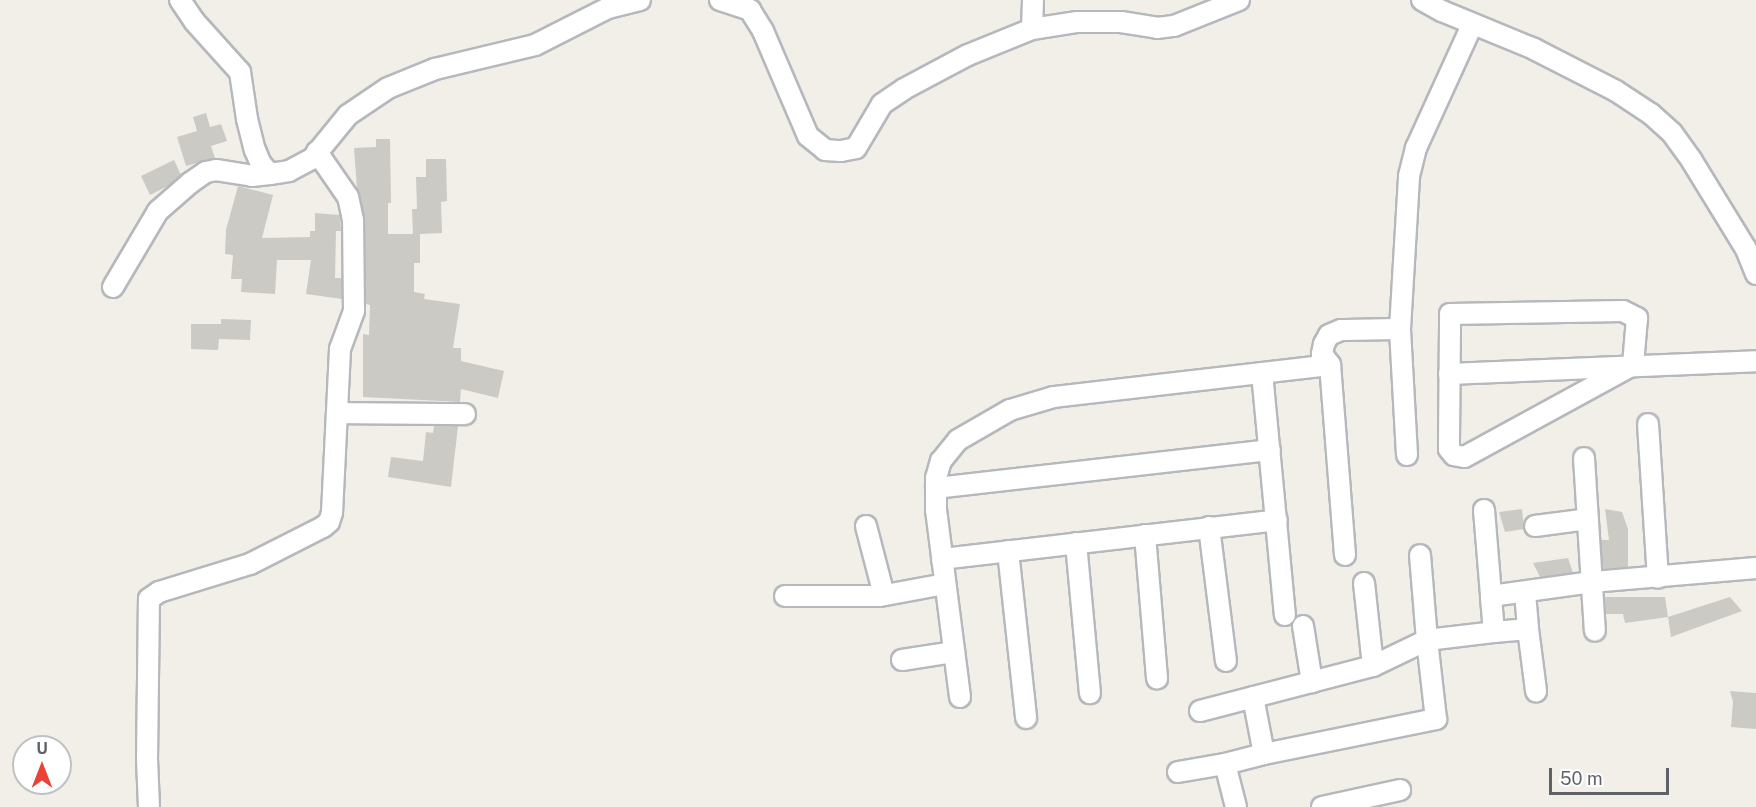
<!DOCTYPE html>
<html>
<head>
<meta charset="utf-8">
<style>
  body { margin:0 }
  #map { position:relative; width:1756px; height:807px; overflow:hidden; background:#f1efe8; font-family:"Public Sans",sans-serif }
  div>[style] { position:absolute }
  .building>* { inset:0; background:#cccac5 }
  .roads { filter:drop-shadow(2px 0 #b5b8bc) drop-shadow(-2px 0 #b5b8bc) drop-shadow(0 2px #b5b8bc) drop-shadow(0 -2px #b5b8bc) }
  .street>* { height:20px; margin:-10px; padding:0 10px; transform-origin:10px; border-radius:10px; background:#fff }
  span { translate:-50% -50%; white-space:nowrap; text-align:center; line-height:1.15; -webkit-text-stroke:4.5px #fff; paint-order:stroke }
  .north { position:absolute; left:12px; top:735px; width:60px; height:60px; box-sizing:border-box; background:#fff; border:2px solid #bfc1c3; border-radius:50%; rotate:0deg; font-size:16px; font-weight:700; line-height:24px; text-align:center; color:#5f6368 }
  .north::after { content:''; display:block; margin:auto; width:21px; height:27px; background:#ea4335; clip-path:polygon(50% 0,100% 100%,50% 72%,0 100%) }
  .scale { position:absolute; left:1549px; top:768px; width:120px; height:27px; box-sizing:border-box; border:3px solid #5f6368; border-top:0; padding-left:8px; font-size:18px; line-height:21px; white-space:nowrap; color:#5f6368; -webkit-text-stroke:4px #fff; paint-order:stroke }
</style>
</head>
<body>
<div id="map">
  <div class="building">
    <div style="clip-path:polygon(206px 113px,210px 127px,221px 124px,227px 141px,211px 146px,215px 158px,186px 166px,177px 137px,197px 131px,193px 117px)"></div>
    <div style="clip-path:polygon(376px 139px,390px 139px,391px 203px,388px 203px,388px 234px,413px 234px,412px 209px,417px 209px,416px 177px,426px 177px,426px 159px,446px 159px,447px 201px,441px 202px,442px 233px,420px 234px,420px 263px,414px 263px,414px 292px,425px 294px,424px 299px,460px 304px,453px 348px,461px 348px,461px 361px,504px 371px,498px 398px,461px 389px,460px 402px,363px 397px,363px 334px,369px 335px,370px 305px,366px 304px,365px 220px,357px 189px,354px 148px,376px 147px)"></div>
    <div style="clip-path:polygon(174px 160px,181px 175px,170px 185px,150px 195px,141px 176px)"></div>
    <div style="clip-path:polygon(238px 186px,273px 195px,262px 238px,310px 237px,310px 231px,315px 231px,315px 213px,340px 215px,341px 231px,336px 231px,335px 278px,342px 278px,342px 299px,306px 294px,311px 260px,277px 260px,275px 294px,241px 292px,242px 279px,231px 279px,233px 255px,225px 254px,226px 230px)"></div>
    <div style="clip-path:polygon(221px 319px,251px 320px,250px 340px,219px 339px,218px 350px,191px 349px,191px 324px,221px 324px)"></div>
    <div style="clip-path:polygon(434px 426px,458px 426px,451px 487px,388px 477px,391px 457px,423px 461px,426px 432px,433px 433px)"></div>
    <div style="clip-path:polygon(1522px 509px,1524px 529px,1505px 532px,1499px 512px)"></div>
    <div style="clip-path:polygon(1605px 509px,1622px 512px,1628px 529px,1628px 567px,1603px 569px,1601px 540px,1609px 540px)"></div>
    <div style="clip-path:polygon(1568px 558px,1573px 573px,1540px 577px,1533px 563px)"></div>
    <div style="clip-path:polygon(1605px 597px,1665px 597px,1668px 617px,1625px 623px,1623px 614px,1606px 614px)"></div>
    <div style="clip-path:polygon(1730px 597px,1742px 611px,1671px 637px,1668px 617px)"></div>
    <div style="clip-path:polygon(1730px 691px,1756px 693px,1756px 729px,1731px 727px,1733px 702px)"></div>
  </div>
  <div class="roads">
    <div class="street">
      <div style="left:180px;top:0;width:25px;rotate:56deg"></div>
      <div style="left:194px;top:21px;width:69px;rotate:48deg"></div>
      <div style="left:240px;top:72px;width:48px;rotate:81.5deg"></div>
      <div style="left:247px;top:119px;width:32px;rotate:76deg"></div>
      <div style="left:255px;top:150px;width:15px;rotate:67deg"></div>
      <div style="left:261px;top:164px;width:13px;rotate:48deg"></div>
      <div style="left:270px;top:174px;width:19px;rotate:-9deg"></div>
      <div style="left:289px;top:171px;width:26px;rotate:-28deg"></div>
      <div style="left:312px;top:159px;width:57px;rotate:-50.7deg"></div>
      <div style="left:348px;top:115px;width:48px;rotate:-34deg"></div>
      <div style="left:388px;top:88px;width:51px;rotate:-22deg"></div>
      <div style="left:435px;top:69px;width:103px;rotate:-13.5deg"></div>
      <div style="left:535px;top:45px;width:82px;rotate:-26.9deg"></div>
      <div style="left:608px;top:8px;width:33px;rotate:-14deg"></div>
      <div style="left:720px;top:0;width:32px;rotate:18deg"></div>
      <div style="left:750px;top:10px;width:25px;rotate:58deg"></div>
      <div style="left:763px;top:31px;width:114px;rotate:66.8deg"></div>
      <div style="left:808px;top:136px;width:22px;rotate:39deg"></div>
      <div style="left:825px;top:150px;width:16px;rotate:4deg"></div>
      <div style="left:841px;top:151px;width:15px;rotate:-11deg"></div>
      <div style="left:856px;top:148px;width:51px;rotate:-59.4deg"></div>
      <div style="left:882px;top:104px;width:27px;rotate:-34deg"></div>
      <div style="left:904px;top:89px;width:72px;rotate:-28deg"></div>
      <div style="left:968px;top:55px;width:69px;rotate:-22.1deg"></div>
      <div style="left:1032px;top:29px;width:46px;rotate:-8.8deg"></div>
      <div style="left:1077px;top:22px;width:44px"></div>
      <div style="left:1121px;top:22px;width:36px;rotate:9deg"></div>
      <div style="left:1157px;top:28px;width:17px;rotate:-7deg"></div>
      <div style="left:1174px;top:26px;width:70px;rotate:-21.8deg"></div>
      <div style="left:1422px;top:0;width:23px;rotate:29deg"></div>
      <div style="left:1442px;top:11px;width:100px;rotate:22.4deg"></div>
      <div style="left:1534px;top:49px;width:92px;rotate:27.1deg"></div>
      <div style="left:1616px;top:91px;width:42px;rotate:33.3deg"></div>
      <div style="left:1651px;top:114px;width:28px;rotate:42deg"></div>
      <div style="left:1672px;top:133px;width:34px;rotate:54deg"></div>
      <div style="left:1692px;top:161px;width:103px;rotate:58.5deg"></div>
      <div style="left:1746px;top:249px;width:27px;rotate:68deg"></div>
      <div style="left:1032px;top:29px;width:29px;rotate:-88deg"></div>
      <div style="left:113px;top:287px;width:88px;rotate:-59.4deg"></div>
      <div style="left:158px;top:211px;width:43px;rotate:-41.2deg"></div>
      <div style="left:190px;top:183px;width:19px;rotate:-35deg"></div>
      <div style="left:206px;top:172px;width:10px;rotate:-11deg"></div>
      <div style="left:216px;top:170px;width:36px;rotate:9deg"></div>
      <div style="left:252px;top:176px;width:18px;rotate:-6deg"></div>
      <div style="left:1623px;top:311px;width:16px;rotate:27deg"></div>
      <div style="left:1637px;top:318px;width:47px;rotate:94.9deg"></div>
      <div style="left:1633px;top:365px;width:192px;rotate:151.4deg"></div>
      <div style="left:1464px;top:457px;width:10px;rotate:-169deg"></div>
      <div style="left:1454px;top:455px;width:8px;rotate:-130deg"></div>
      <div style="left:1449px;top:449px;width:8px;rotate:-90deg"></div>
      <div style="left:1449px;top:441px;width:127px;rotate:-89.5deg"></div>
      <div style="left:1450px;top:314px;width:173px;rotate:-1deg"></div>
      <div style="left:1262px;top:373px;width:243px;rotate:84.6deg"></div>
      <div style="left:1449px;top:374px;width:307px;rotate:-2.4deg"></div>
      <div style="left:339px;top:413px;width:126px;rotate:0.5deg"></div>
      <div style="left:1648px;top:424px;width:154px;rotate:86.3deg"></div>
      <div style="left:1407px;top:455px;width:126px;rotate:-93.2deg"></div>
      <div style="left:1400px;top:329px;width:153px;rotate:-86.6deg"></div>
      <div style="left:1409px;top:176px;width:29px;rotate:-76deg"></div>
      <div style="left:1416px;top:148px;width:135px;rotate:-65.5deg"></div>
      <div style="left:1584px;top:458px;width:173px;rotate:86.4deg"></div>
      <div style="left:936px;top:488px;width:336px;rotate:-6.5deg"></div>
      <div style="left:1484px;top:510px;width:86px;rotate:85.3deg"></div>
      <div style="left:866px;top:526px;width:71px;rotate:75.4deg"></div>
      <div style="left:1535px;top:526px;width:53px;rotate:-7.5deg"></div>
      <div style="left:1209px;top:527px;width:135px;rotate:82.8deg"></div>
      <div style="left:1145px;top:535px;width:144px;rotate:85.2deg"></div>
      <div style="left:1076px;top:543px;width:151px;rotate:84.7deg"></div>
      <div style="left:1008px;top:551px;width:168px;rotate:83.8deg"></div>
      <div style="left:1345px;top:555px;width:191px;rotate:-94.5deg"></div>
      <div style="left:1330px;top:365px;width:14px;rotate:-126deg"></div>
      <div style="left:1322px;top:354px;width:10px;rotate:-79deg"></div>
      <div style="left:1324px;top:344px;width:10px;rotate:-61deg"></div>
      <div style="left:1329px;top:335px;width:13px;rotate:-23deg"></div>
      <div style="left:1341px;top:330px;width:59px;rotate:-1deg"></div>
      <div style="left:942px;top:559px;width:337px;rotate:-6.6deg"></div>
      <div style="left:1364px;top:583px;width:83px;rotate:83.8deg"></div>
      <div style="left:1373px;top:666px;width:60px;rotate:-25.7deg"></div>
      <div style="left:1427px;top:640px;width:85px;rotate:-94.7deg"></div>
      <div style="left:1525px;top:593px;width:36px;rotate:85deg"></div>
      <div style="left:1528px;top:629px;width:34px;rotate:175deg"></div>
      <div style="left:1494px;top:632px;width:36px;rotate:-95deg"></div>
      <div style="left:1491px;top:596px;width:102px;rotate:-7.9deg"></div>
      <div style="left:1592px;top:582px;width:165px;rotate:-4.9deg"></div>
      <div style="left:785px;top:596px;width:95px"></div>
      <div style="left:880px;top:596px;width:66px;rotate:-10.5deg"></div>
      <div style="left:1303px;top:626px;width:57px;rotate:80.9deg"></div>
      <div style="left:1528px;top:629px;width:63px;rotate:82.6deg"></div>
      <div style="left:902px;top:660px;width:53px;rotate:-8.7deg"></div>
      <div style="left:960px;top:697px;width:189px;rotate:-97.3deg"></div>
      <div style="left:936px;top:510px;width:32px;rotate:-90deg"></div>
      <div style="left:936px;top:478px;width:18px;rotate:-74deg"></div>
      <div style="left:941px;top:461px;width:27px;rotate:-51deg"></div>
      <div style="left:958px;top:440px;width:60px;rotate:-30deg"></div>
      <div style="left:1010px;top:410px;width:46px;rotate:-16.5deg"></div>
      <div style="left:1054px;top:397px;width:278px;rotate:-6.6deg"></div>
      <div style="left:1253px;top:697px;width:58px;rotate:79.1deg"></div>
      <div style="left:1264px;top:754px;width:176px;rotate:-11.5deg"></div>
      <div style="left:1436px;top:719px;width:80px;rotate:-96.5deg"></div>
      <div style="left:1427px;top:640px;width:67px;rotate:-6.8deg"></div>
      <div style="left:1200px;top:711px;width:179px;rotate:-14.6deg"></div>
      <div style="left:1178px;top:772px;width:48px;rotate:-9.7deg"></div>
      <div style="left:149px;top:807px;width:47px;rotate:-92.4deg"></div>
      <div style="left:147px;top:760px;width:161px;rotate:-89.3deg"></div>
      <div style="left:149px;top:599px;width:12px;rotate:-35deg"></div>
      <div style="left:159px;top:592px;width:95px;rotate:-17.1deg"></div>
      <div style="left:250px;top:564px;width:82px;rotate:-26.9deg"></div>
      <div style="left:323px;top:527px;width:8px;rotate:-40deg"></div>
      <div style="left:329px;top:522px;width:9px;rotate:-72deg"></div>
      <div style="left:332px;top:513px;width:164px;rotate:-87.2deg"></div>
      <div style="left:340px;top:349px;width:40px;rotate:-69.8deg"></div>
      <div style="left:354px;top:311px;width:91px;rotate:-90.6deg"></div>
      <div style="left:353px;top:220px;width:24px;rotate:-102deg"></div>
      <div style="left:348px;top:197px;width:55px;rotate:-124.6deg"></div>
      <div style="left:1236px;top:807px;width:44px;rotate:-104.3deg"></div>
      <div style="left:1225px;top:764px;width:40px;rotate:-14.4deg"></div>
      <div style="left:1322px;top:807px;width:80px;rotate:-12.3deg"></div>
    </div>
  </div>
  <div class="north">U</div>
  <div class="scale">50 m</div>
</div>
</body>
</html>
